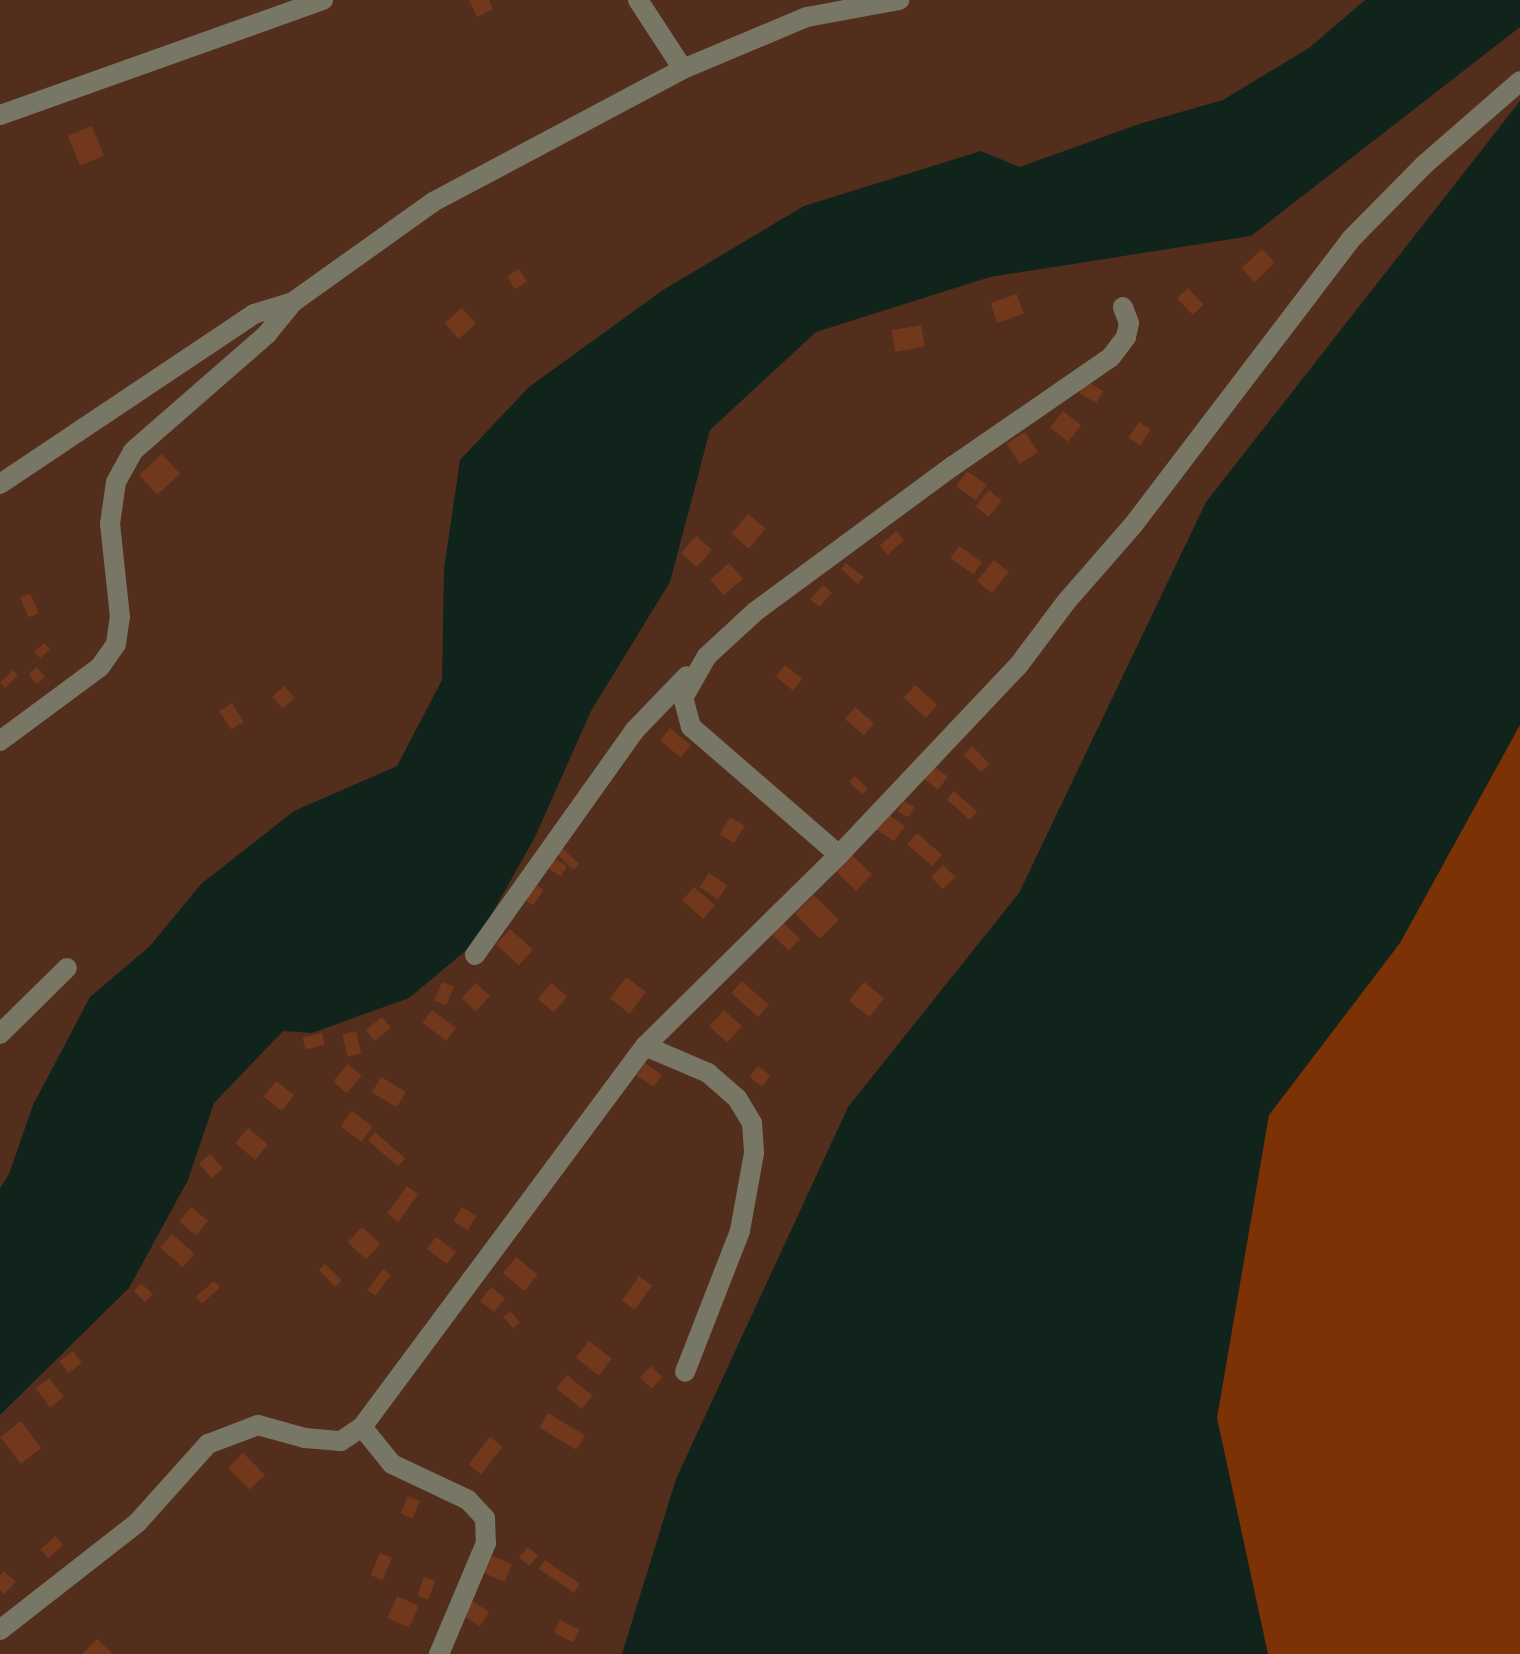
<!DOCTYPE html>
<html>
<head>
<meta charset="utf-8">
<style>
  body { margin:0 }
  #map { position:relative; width:1520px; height:1654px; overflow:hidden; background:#532e1d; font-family:"Fira Sans Condensed",sans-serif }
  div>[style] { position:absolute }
  .green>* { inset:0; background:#7c3205 }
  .water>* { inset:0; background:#11241c }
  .building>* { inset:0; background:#71381c; transform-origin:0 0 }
  .minor>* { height:20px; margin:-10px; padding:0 10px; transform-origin:10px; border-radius:10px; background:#787765 }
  span { translate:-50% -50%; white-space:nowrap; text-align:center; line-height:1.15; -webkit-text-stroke:8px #2d1c14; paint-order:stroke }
</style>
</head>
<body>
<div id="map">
  <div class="green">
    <div style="clip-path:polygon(1520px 675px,1520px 1654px,1267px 1654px,1217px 1418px,1196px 1165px)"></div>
  </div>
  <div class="water">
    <div style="clip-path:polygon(1365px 0,1520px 0,1520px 27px,1251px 236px,990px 277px,816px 332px,710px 430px,670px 582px,591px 711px,535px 837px,476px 942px,409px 998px,312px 1033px,283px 1031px,214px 1103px,188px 1180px,129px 1288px,0 1415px,0 1188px,9px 1174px,33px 1105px,90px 997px,150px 946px,201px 884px,294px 811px,397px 766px,442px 680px,444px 569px,460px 460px,529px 387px,663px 290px,804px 206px,981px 151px,1020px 167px,1139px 124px,1223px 100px,1309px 48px)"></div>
    <div style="clip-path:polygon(1520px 101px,1520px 725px,1400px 943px,1269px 1115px,1217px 1418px,1268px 1654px,622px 1654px,676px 1479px,848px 1107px,1019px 893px,1206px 502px)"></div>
  </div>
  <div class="building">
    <div style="clip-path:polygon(469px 0,489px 0,493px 9px,477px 17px)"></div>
    <div style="left:92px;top:126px;width:32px;height:26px;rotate:68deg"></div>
    <div style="left:1262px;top:249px;width:19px;height:28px;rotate:47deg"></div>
    <div style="left:519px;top:269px;width:15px;height:14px;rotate:58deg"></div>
    <div style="left:1188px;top:288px;width:23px;height:15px;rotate:47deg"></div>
    <div style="left:1017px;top:294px;width:21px;height:28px;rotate:71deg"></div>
    <div style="left:462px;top:308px;width:21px;height:23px;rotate:49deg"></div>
    <div style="left:921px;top:325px;width:22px;height:30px;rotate:80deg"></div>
    <div style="left:1086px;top:381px;width:20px;height:14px;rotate:30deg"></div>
    <div style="left:1063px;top:411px;width:23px;height:21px;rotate:38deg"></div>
    <div style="left:1139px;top:422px;width:14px;height:19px;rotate:34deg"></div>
    <div style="left:1025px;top:432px;width:24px;height:22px;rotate:57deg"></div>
    <div style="left:162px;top:454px;width:27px;height:31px;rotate:48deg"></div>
    <div style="left:967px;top:471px;width:24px;height:19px;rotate:35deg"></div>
    <div style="left:989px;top:490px;width:17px;height:21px;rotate:40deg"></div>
    <div style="left:748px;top:514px;width:23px;height:26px;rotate:40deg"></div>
    <div style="left:896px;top:531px;width:12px;height:22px;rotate:48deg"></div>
    <div style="left:696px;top:536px;width:21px;height:23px;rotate:41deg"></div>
    <div style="left:959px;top:546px;width:28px;height:15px;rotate:35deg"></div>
    <div style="left:994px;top:560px;width:19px;height:27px;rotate:39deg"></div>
    <div style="left:729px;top:563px;width:21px;height:25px;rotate:49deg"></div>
    <div style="clip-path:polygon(846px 563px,864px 577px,858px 584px,841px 569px)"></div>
    <div style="left:823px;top:585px;width:12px;height:19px;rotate:42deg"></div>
    <div style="left:30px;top:593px;width:22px;height:11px;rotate:66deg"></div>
    <div style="left:44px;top:643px;width:9px;height:13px;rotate:49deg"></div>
    <div style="left:785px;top:665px;width:22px;height:15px;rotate:39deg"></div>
    <div style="left:37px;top:667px;width:13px;height:11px;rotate:51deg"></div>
    <div style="left:13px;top:670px;width:7px;height:18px;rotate:45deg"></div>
    <div style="left:915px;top:685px;width:30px;height:17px;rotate:42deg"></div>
    <div style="left:284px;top:686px;width:16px;height:16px;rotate:47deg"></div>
    <div style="left:232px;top:703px;width:22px;height:15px;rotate:58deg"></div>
    <div style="left:855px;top:707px;width:25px;height:16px;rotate:40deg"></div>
    <div style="left:670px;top:728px;width:27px;height:16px;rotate:39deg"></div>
    <div style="left:972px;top:746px;width:25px;height:12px;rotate:45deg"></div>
    <div style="left:931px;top:764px;width:21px;height:16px;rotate:37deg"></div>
    <div style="left:855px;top:776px;width:18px;height:8px;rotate:45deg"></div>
    <div style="left:954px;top:791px;width:31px;height:11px;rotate:42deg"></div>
    <div style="left:904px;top:801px;width:12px;height:12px;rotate:31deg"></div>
    <div style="left:882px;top:810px;width:28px;height:19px;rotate:35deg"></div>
    <div style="left:730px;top:817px;width:17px;height:20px;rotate:31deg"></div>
    <div style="left:917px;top:833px;width:33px;height:15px;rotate:41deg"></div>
    <div style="left:562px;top:848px;width:23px;height:8px;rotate:43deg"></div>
    <div style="left:849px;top:852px;width:32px;height:23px;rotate:44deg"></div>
    <div style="left:551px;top:856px;width:19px;height:12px;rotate:32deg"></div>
    <div style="left:943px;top:865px;width:17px;height:17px;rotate:45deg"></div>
    <div style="left:709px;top:873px;width:22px;height:17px;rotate:34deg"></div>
    <div style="left:532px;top:882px;width:14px;height:19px;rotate:34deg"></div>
    <div style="left:694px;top:887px;width:28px;height:18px;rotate:41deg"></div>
    <div style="left:814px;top:895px;width:35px;height:27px;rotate:45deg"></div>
    <div style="left:783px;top:923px;width:23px;height:16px;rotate:43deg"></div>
    <div style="left:510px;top:929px;width:31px;height:21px;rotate:42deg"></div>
    <div style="left:626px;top:977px;width:25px;height:27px;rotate:37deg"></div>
    <div style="left:742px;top:981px;width:36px;height:16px;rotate:42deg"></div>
    <div style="left:442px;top:982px;width:13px;height:20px;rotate:23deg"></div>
    <div style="left:864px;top:982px;width:26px;height:24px;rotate:39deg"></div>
    <div style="left:476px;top:983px;width:19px;height:21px;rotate:43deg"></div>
    <div style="left:551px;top:983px;width:21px;height:21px;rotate:39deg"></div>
    <div style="left:432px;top:1010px;width:30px;height:16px;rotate:37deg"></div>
    <div style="left:724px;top:1010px;width:24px;height:22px;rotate:42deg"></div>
    <div style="left:382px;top:1017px;width:14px;height:21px;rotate:51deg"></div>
    <div style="left:356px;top:1031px;width:23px;height:14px;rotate:77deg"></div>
    <div style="left:322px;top:1033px;width:12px;height:20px;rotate:76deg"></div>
    <div style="left:645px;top:1063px;width:21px;height:15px;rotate:35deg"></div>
    <div style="left:348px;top:1064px;width:18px;height:23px;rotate:41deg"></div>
    <div style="left:758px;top:1066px;width:16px;height:14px;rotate:38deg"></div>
    <div style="left:381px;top:1077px;width:29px;height:18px;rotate:31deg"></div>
    <div style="left:276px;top:1081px;width:23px;height:20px;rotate:38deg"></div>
    <div style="left:352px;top:1111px;width:26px;height:19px;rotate:37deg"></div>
    <div style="left:248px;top:1128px;width:26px;height:20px;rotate:40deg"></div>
    <div style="left:375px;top:1132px;width:40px;height:11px;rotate:41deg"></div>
    <div style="left:210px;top:1154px;width:19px;height:15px;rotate:47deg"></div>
    <div style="left:407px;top:1186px;width:14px;height:34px;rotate:36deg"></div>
    <div style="left:191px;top:1207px;width:22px;height:19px;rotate:39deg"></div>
    <div style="left:462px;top:1207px;width:17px;height:17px;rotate:31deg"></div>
    <div style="left:362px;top:1227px;width:25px;height:21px;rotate:43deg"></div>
    <div style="left:172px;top:1234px;width:30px;height:18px;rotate:41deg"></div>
    <div style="left:436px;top:1237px;width:25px;height:15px;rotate:37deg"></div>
    <div style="left:516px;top:1257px;width:28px;height:21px;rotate:39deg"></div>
    <div style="clip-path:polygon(325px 1264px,342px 1280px,335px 1287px,319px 1270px)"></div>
    <div style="left:383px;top:1269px;width:10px;height:26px;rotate:37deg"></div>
    <div style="left:639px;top:1276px;width:16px;height:30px;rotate:35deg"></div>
    <div style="left:214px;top:1281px;width:9px;height:24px;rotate:49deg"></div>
    <div style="left:141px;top:1283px;width:16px;height:11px;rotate:43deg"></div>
    <div style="left:491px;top:1287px;width:18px;height:18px;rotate:38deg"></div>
    <div style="left:510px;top:1311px;width:15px;height:9px;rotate:48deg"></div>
    <div style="left:589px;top:1341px;width:29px;height:21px;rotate:38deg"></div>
    <div style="left:73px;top:1351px;width:15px;height:17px;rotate:53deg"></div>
    <div style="left:651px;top:1366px;width:16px;height:16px;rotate:43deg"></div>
    <div style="left:567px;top:1375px;width:33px;height:17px;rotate:39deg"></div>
    <div style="left:49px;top:1378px;width:24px;height:17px;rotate:52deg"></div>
    <div style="left:548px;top:1413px;width:43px;height:17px;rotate:31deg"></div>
    <div style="left:21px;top:1421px;width:34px;height:26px;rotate:53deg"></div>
    <div style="left:490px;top:1437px;width:16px;height:35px;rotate:38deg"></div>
    <div style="left:243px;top:1453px;width:31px;height:21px;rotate:45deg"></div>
    <div style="left:408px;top:1496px;width:13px;height:19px;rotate:23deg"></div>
    <div style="left:55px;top:1536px;width:12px;height:20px;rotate:48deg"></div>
    <div style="left:528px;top:1547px;width:13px;height:14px;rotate:39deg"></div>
    <div style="left:380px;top:1553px;width:13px;height:24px;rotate:23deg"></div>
    <div style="left:488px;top:1554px;width:26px;height:19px;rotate:23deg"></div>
    <div style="left:545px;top:1560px;width:42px;height:11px;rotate:34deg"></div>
    <div style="clip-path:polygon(4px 1571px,16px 1582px,4px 1594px,0 1590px,0 1576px)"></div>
    <div style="left:424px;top:1577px;width:12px;height:20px;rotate:20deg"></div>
    <div style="left:397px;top:1596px;width:24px;height:24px;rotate:24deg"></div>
    <div style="left:471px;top:1600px;width:22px;height:17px;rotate:34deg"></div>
    <div style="left:560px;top:1620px;width:22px;height:14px;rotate:27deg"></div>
    <div style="clip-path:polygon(97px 1639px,113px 1654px,82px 1654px)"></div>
  </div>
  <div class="minor">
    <div style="left:638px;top:0;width:82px;rotate:56.9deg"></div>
    <div style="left:0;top:115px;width:343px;rotate:-19.6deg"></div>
    <div style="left:0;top:484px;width:306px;rotate:-33.8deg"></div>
    <div style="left:254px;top:314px;width:41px;rotate:-17.1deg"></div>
    <div style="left:293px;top:302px;width:172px;rotate:-35.5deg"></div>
    <div style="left:433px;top:202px;width:283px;rotate:-28deg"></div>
    <div style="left:683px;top:69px;width:134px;rotate:-22.8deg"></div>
    <div style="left:807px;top:17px;width:94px;rotate:-10.5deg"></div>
    <div style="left:0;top:741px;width:124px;rotate:-36.5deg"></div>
    <div style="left:100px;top:667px;width:28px;rotate:-55deg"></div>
    <div style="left:116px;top:644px;width:27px;rotate:-82deg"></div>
    <div style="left:120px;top:617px;width:94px;rotate:-96.1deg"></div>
    <div style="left:110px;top:524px;width:42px;rotate:-81.9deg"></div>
    <div style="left:116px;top:482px;width:35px;rotate:-61deg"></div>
    <div style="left:133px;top:451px;width:178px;rotate:-41.1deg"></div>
    <div style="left:267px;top:334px;width:41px;rotate:-50.9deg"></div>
    <div style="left:839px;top:855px;width:196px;rotate:-139.1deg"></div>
    <div style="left:691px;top:727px;width:30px;rotate:-105deg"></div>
    <div style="left:683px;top:698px;width:48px;rotate:-60.3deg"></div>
    <div style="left:707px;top:656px;width:67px;rotate:-42.6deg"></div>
    <div style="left:756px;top:611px;width:245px;rotate:-36.4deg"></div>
    <div style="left:953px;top:466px;width:192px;rotate:-34.6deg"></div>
    <div style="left:1111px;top:357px;width:25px;rotate:-53deg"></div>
    <div style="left:1126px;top:337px;width:14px;rotate:-78deg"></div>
    <div style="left:1129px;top:323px;width:17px;rotate:-111deg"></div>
    <div style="left:475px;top:955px;width:275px;rotate:-54.6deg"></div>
    <div style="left:634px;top:731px;width:76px;rotate:-46.1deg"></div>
    <div style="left:0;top:1034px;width:94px;rotate:-44.6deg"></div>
    <div style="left:645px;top:1046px;width:69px;rotate:23.2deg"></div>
    <div style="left:708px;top:1073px;width:38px;rotate:41deg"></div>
    <div style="left:737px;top:1098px;width:29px;rotate:59deg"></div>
    <div style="left:752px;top:1123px;width:30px;rotate:86deg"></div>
    <div style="left:754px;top:1153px;width:79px;rotate:100.2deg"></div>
    <div style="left:740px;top:1231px;width:151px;rotate:111.3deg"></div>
    <div style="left:362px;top:1427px;width:48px;rotate:51deg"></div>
    <div style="left:392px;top:1464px;width:84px;rotate:25.3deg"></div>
    <div style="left:468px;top:1500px;width:25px;rotate:47deg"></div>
    <div style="left:485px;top:1518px;width:25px;rotate:88deg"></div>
    <div style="left:486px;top:1543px;width:121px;rotate:112.9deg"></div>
    <div style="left:0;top:1630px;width:175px;rotate:-38deg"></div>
    <div style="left:138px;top:1522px;width:105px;rotate:-48.1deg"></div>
    <div style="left:208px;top:1444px;width:53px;rotate:-20.8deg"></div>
    <div style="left:258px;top:1425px;width:49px;rotate:15.5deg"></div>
    <div style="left:305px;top:1438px;width:36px;rotate:5deg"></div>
    <div style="left:341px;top:1441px;width:25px;rotate:-34deg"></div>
    <div style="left:362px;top:1427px;width:475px;rotate:-53.4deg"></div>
    <div style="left:645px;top:1046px;width:272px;rotate:-44.6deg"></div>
    <div style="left:839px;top:855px;width:260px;rotate:-46.6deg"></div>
    <div style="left:1018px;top:666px;width:80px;rotate:-53.1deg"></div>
    <div style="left:1066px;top:602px;width:103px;rotate:-48.9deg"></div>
    <div style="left:1134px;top:524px;width:358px;rotate:-52.7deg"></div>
    <div style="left:1351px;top:239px;width:105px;rotate:-45.4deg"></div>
    <div style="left:1425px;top:164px;width:126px;rotate:-41.1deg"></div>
  </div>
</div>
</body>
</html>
